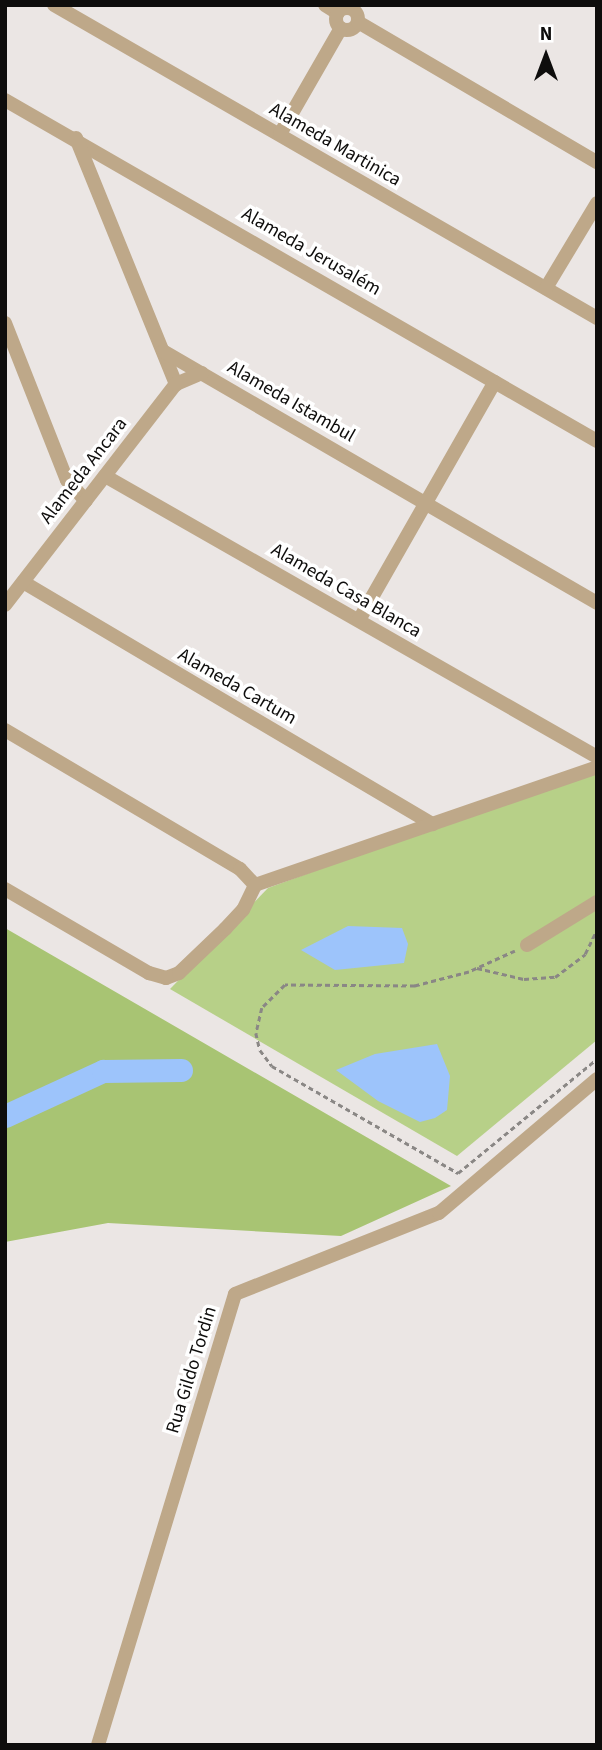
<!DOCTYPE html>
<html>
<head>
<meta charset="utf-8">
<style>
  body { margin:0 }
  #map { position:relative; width:602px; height:1750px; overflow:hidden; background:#ebe6e4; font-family:"Source Sans 3",sans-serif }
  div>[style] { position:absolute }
  .green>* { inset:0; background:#b7d088 }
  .forest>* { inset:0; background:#a8c473 }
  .water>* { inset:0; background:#9dc4fb }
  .river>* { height:23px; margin:-11.5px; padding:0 11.5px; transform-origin:11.5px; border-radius:11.5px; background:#9dc4fb }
  .path>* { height:2.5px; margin-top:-1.25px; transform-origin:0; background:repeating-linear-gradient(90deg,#8a8785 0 5px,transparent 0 8.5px) }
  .minor>* { height:14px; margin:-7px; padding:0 7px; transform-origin:7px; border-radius:7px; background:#bea889 }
  .minor>.ring { margin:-7px; padding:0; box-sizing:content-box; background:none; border:14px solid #bea889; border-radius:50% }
  span { translate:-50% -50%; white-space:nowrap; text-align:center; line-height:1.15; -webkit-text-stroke:7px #fff; paint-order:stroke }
  .street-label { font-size:19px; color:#0e0d0c }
  .frame { position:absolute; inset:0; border:7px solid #0e0d0c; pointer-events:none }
  .north { position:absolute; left:511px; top:21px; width:70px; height:70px; -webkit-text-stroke:5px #fff; paint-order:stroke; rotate:0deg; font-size:19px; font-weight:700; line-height:28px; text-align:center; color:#0e0d0c }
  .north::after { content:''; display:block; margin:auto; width:24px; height:32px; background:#0e0d0c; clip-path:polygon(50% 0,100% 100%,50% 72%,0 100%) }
</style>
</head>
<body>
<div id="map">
  <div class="green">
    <div style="clip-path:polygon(597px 768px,597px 1040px,457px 1156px,170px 989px,268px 888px)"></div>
  </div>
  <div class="forest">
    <div style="clip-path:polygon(5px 928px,451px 1186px,341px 1236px,108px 1223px,5px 1242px)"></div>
  </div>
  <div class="water">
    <div style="clip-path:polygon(348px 926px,402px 928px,408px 944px,404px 963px,335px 970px,301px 950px)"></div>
    <div style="clip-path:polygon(437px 1044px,450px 1076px,447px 1110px,435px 1118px,420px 1122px,378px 1101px,336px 1070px,375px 1054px)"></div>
  </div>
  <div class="river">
    <div style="left:5px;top:1116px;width:108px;rotate:-24.7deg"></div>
    <div style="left:103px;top:1071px;width:78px;rotate:-0.7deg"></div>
  </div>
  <div class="path">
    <div style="left:515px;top:951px;width:51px;rotate:155.5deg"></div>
    <div style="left:469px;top:972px;width:56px;rotate:165.5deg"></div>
    <div style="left:415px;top:986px;width:130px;rotate:-179.6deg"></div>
    <div style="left:285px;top:985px;width:33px;rotate:135deg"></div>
    <div style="left:262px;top:1008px;width:26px;rotate:103deg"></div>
    <div style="left:256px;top:1033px;width:17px;rotate:77deg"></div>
    <div style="left:260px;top:1050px;width:20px;rotate:53deg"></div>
    <div style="left:272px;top:1066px;width:215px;rotate:29.9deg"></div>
    <div style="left:458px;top:1173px;width:180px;rotate:-39.4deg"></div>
    <div style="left:477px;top:968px;width:48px;rotate:13.2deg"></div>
    <div style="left:524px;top:979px;width:31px;rotate:-4deg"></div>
    <div style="left:555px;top:977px;width:38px;rotate:-37deg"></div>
    <div style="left:585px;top:954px;width:28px;rotate:-64deg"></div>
  </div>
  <div class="minor">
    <div style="left:54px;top:5px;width:627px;rotate:29.96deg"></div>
    <div style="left:325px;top:5px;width:15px;rotate:32deg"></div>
    <div class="ring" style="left:336px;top:8px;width:8px;height:8px"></div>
    <div style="left:358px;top:22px;width:277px;rotate:30.4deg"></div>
    <div style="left:5px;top:100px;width:683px;rotate:29.94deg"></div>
    <div style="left:280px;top:134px;width:122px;rotate:-60.1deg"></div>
    <div style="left:76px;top:138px;width:266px;rotate:67.9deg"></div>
    <div style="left:546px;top:288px;width:99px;rotate:-59deg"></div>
    <div style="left:5px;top:323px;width:169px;rotate:68.5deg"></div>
    <div style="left:67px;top:480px;width:28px;rotate:48deg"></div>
    <div style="left:163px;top:351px;width:502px;rotate:30.14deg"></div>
    <div style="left:105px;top:476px;width:567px;rotate:29.73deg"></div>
    <div style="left:23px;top:582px;width:476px;rotate:30.6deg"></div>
    <div style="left:5px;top:605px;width:279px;rotate:-52.3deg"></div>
    <div style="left:176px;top:384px;width:28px;rotate:-23deg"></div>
    <div style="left:359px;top:620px;width:274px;rotate:-60.3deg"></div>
    <div style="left:5px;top:730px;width:273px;rotate:30.6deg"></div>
    <div style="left:240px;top:869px;width:22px;rotate:47deg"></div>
    <div style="left:255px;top:885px;width:362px;rotate:-19deg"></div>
    <div style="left:5px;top:889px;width:167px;rotate:30.3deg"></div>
    <div style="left:149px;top:973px;width:18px;rotate:16deg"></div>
    <div style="left:166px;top:978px;width:14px;rotate:-21deg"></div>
    <div style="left:179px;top:973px;width:64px;rotate:-43.7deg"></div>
    <div style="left:225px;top:929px;width:26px;rotate:-47deg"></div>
    <div style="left:243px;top:910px;width:28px;rotate:-64deg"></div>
    <div style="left:527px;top:945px;width:82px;rotate:-31.6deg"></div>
    <div style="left:98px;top:1745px;width:471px;rotate:-73.1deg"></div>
    <div style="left:235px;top:1294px;width:219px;rotate:-21.7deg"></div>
    <div style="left:439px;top:1213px;width:207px;rotate:-40.3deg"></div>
  </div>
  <div class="street-label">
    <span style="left:335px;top:145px;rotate:30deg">Alameda Martinica</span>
    <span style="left:311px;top:252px;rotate:30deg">Alameda Jerusalém</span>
    <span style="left:291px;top:402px;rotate:30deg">Alameda Istambul</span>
    <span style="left:84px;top:471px;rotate:-52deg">Alameda Ancara</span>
    <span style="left:346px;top:591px;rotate:30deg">Alameda Casa Blanca</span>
    <span style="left:237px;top:687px;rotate:30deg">Alameda Cartum</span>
    <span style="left:192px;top:1370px;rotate:-73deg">Rua Gildo Tordin</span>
  </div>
  <div class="frame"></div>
  <div class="north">N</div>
</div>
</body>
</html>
